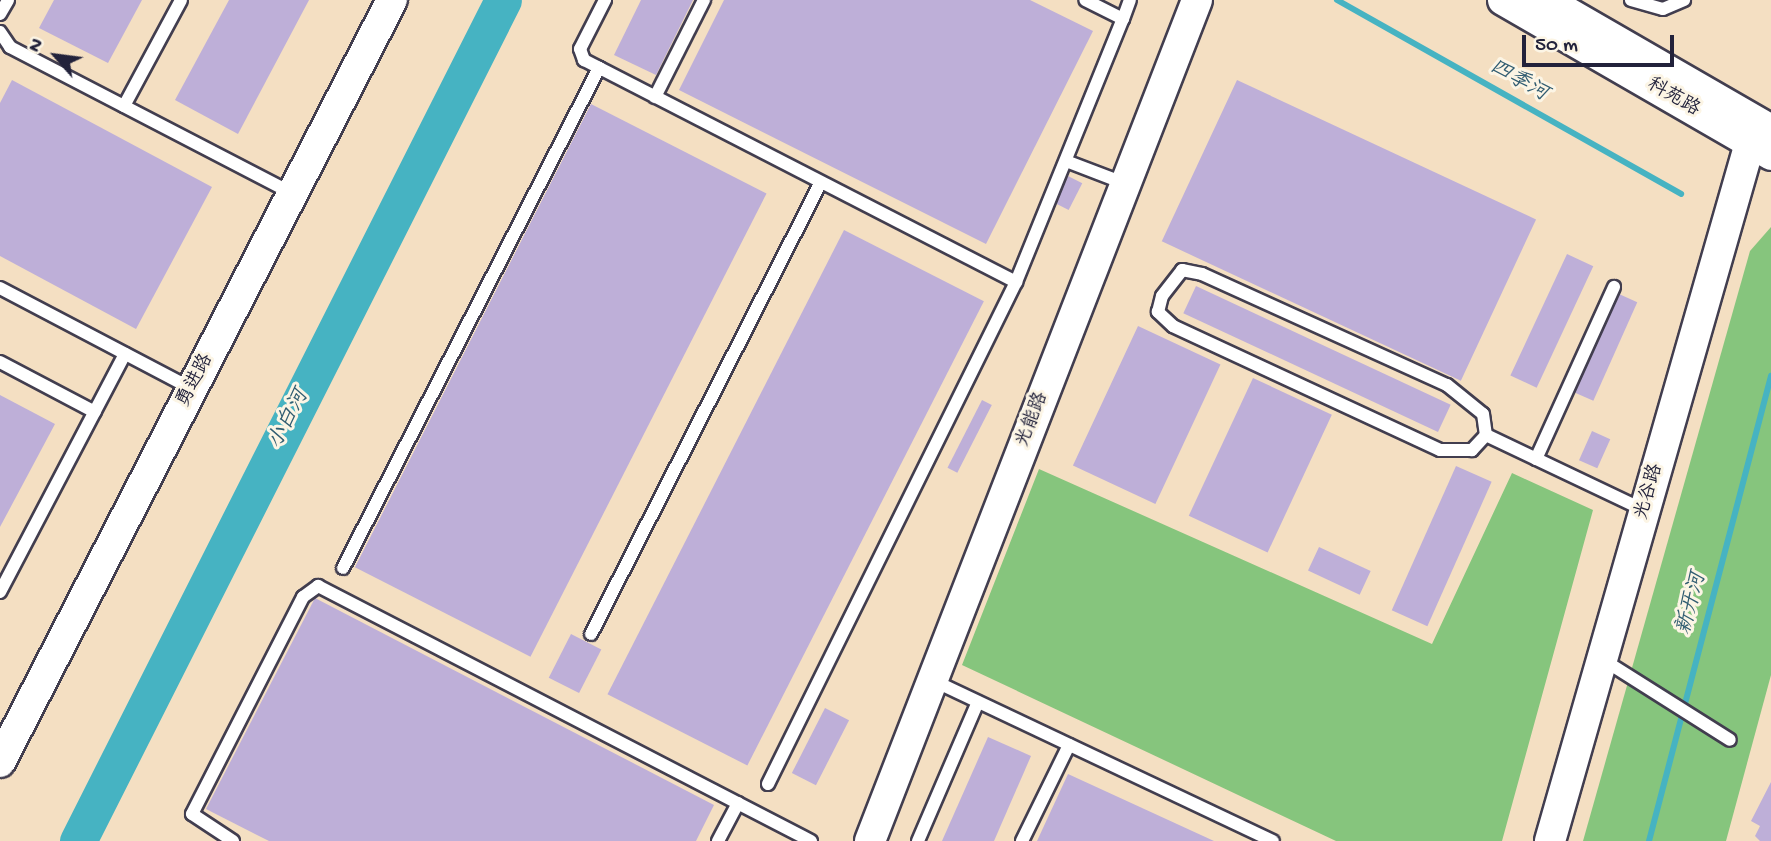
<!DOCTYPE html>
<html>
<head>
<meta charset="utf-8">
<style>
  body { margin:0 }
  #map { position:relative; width:1771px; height:841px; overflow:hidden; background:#f4dfc2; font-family:"Gochi Hand","LXGW WenKai TC",sans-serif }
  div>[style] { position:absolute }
  .green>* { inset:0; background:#86c57d }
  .stream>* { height:6px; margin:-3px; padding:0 3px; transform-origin:3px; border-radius:3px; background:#46b3c2 }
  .river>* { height:37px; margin:-18.5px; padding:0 18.5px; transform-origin:18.5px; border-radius:18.5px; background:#46b3c2 }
  .building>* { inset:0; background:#beafd8; transform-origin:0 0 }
  .roads { filter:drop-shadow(2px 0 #423e4f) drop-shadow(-2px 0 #423e4f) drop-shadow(0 2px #423e4f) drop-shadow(0 -2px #423e4f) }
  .service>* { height:12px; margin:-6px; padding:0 6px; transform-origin:6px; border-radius:6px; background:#fff }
  .tertiary>* { height:30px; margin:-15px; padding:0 15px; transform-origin:15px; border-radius:15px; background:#fff }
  span { translate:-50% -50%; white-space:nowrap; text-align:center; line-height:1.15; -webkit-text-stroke:6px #fcf5e5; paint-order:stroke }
  .street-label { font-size:19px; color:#22223b }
  .water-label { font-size:21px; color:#305c71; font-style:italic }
  .north { position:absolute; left:21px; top:21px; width:70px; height:70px; -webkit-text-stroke:5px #fcf5e5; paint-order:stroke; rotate:298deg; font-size:19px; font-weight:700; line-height:28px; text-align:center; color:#22223b }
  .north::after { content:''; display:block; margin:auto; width:24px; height:32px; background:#22223b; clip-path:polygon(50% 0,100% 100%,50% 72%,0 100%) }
  .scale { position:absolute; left:1522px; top:35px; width:152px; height:32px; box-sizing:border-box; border:4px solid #22223b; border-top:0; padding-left:9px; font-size:21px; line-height:24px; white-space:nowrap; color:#22223b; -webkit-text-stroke:5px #fcf5e5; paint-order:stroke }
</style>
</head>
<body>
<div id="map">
  <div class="green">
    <div style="clip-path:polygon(1771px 227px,1771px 675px,1726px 841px,1583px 841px,1750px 251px)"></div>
    <div style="clip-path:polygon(1039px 469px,1432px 644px,1512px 473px,1593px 510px,1502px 841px,1336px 841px,962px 665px)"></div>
  </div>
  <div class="stream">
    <div style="left:1337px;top:0;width:395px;rotate:29.4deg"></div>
    <div style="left:1649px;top:841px;width:481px;rotate:-75.3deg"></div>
  </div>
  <div class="river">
    <div style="left:78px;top:841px;width:942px;rotate:-63.19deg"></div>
  </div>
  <div class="building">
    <div style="clip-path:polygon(54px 0,142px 0,108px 63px,39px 28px)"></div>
    <div style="clip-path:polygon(229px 0,309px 0,238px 134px,175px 100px)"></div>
    <div style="clip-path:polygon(641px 0,693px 0,656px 75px,614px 55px)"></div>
    <div style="clip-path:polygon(724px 0,1030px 0,1093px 31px,986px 244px,679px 90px)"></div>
    <div style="clip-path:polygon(12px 80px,212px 187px,136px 329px,0 256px,0 103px)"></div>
    <div style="left:1237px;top:80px;width:330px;height:178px;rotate:25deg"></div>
    <div style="left:591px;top:104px;width:197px;height:520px;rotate:27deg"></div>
    <div style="left:1068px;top:176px;width:16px;height:30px;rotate:27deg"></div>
    <div style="left:844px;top:230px;width:157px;height:521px;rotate:27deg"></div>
    <div style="left:1567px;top:254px;width:29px;height:134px;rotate:25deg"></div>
    <div style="left:1196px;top:286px;width:281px;height:30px;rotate:25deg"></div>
    <div style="left:1619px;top:294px;width:20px;height:108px;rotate:24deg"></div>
    <div style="left:1138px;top:326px;width:91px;height:154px;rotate:25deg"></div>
    <div style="left:1253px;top:378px;width:87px;height:152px;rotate:25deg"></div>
    <div style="clip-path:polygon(0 395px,55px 424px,0 527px)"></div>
    <div style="left:982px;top:400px;width:11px;height:76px;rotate:27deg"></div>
    <div style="left:1592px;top:431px;width:20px;height:32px;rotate:24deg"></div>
    <div style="left:1456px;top:466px;width:39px;height:158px;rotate:24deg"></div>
    <div style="left:1319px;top:547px;width:57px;height:26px;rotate:25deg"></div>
    <div style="clip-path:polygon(315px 598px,714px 805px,696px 841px,269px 841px,206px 809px)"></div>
    <div style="left:571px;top:634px;width:34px;height:49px;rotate:27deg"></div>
    <div style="left:825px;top:708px;width:27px;height:73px;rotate:27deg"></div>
    <div style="clip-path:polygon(988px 737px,1031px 756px,994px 841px,942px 841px)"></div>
    <div style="clip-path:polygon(1068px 774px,1214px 841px,1037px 841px)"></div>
    <div style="clip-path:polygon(1771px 782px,1771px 841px,1760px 841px,1755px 836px,1760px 826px,1751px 821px)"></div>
  </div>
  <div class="roads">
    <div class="service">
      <div style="left:605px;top:0;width:55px;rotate:117deg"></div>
      <div style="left:580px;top:49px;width:12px;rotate:70deg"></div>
      <div style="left:584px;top:60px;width:486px;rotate:27.2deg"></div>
      <div style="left:1016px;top:282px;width:284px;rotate:-67.9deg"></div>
      <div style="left:1123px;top:19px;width:42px;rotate:-153.4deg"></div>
      <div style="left:1631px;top:0;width:33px;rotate:16deg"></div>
      <div style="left:1663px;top:9px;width:23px;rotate:-23deg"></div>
      <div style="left:0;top:14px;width:16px;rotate:-60deg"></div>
      <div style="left:1123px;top:19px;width:20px;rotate:-70deg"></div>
      <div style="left:0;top:32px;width:18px;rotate:56deg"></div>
      <div style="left:10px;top:47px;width:318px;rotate:27.4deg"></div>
      <div style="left:655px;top:97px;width:109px;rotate:-63.2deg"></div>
      <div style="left:124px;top:106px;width:120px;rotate:-61.7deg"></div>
      <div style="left:1066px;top:161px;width:62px;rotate:20.8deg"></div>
      <div style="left:0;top:288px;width:217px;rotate:27.7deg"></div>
      <div style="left:0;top:362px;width:107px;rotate:27.8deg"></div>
      <div style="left:1486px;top:435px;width:21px;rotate:133deg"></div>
      <div style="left:1472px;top:450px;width:32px;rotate:180deg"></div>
      <div style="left:1440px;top:450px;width:294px;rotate:-155.1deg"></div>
      <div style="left:1173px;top:326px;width:21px;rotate:-137deg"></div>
      <div style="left:1158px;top:312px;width:16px;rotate:-76deg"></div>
      <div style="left:1162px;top:296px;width:33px;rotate:-52deg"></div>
      <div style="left:1182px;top:270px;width:20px;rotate:11deg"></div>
      <div style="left:1202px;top:274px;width:269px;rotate:24.4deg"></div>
      <div style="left:1447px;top:385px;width:46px;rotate:38.9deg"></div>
      <div style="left:1483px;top:414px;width:21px;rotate:82deg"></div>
      <div style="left:1486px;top:435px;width:175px;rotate:25.4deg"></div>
      <div style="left:1536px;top:459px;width:189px;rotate:-65.6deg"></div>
      <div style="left:343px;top:568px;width:562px;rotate:-62.89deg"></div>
      <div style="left:0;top:592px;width:269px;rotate:-62.3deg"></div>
      <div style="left:591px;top:634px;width:507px;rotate:-63.03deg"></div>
      <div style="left:1602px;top:659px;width:151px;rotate:32.3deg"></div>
      <div style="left:932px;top:680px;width:377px;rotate:25.3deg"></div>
      <div style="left:768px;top:784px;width:560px;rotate:-63.71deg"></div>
      <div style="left:233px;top:841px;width:49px;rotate:-146.6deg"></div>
      <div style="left:192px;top:814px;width:244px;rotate:-62.9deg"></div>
      <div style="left:303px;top:597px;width:19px;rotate:-36deg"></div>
      <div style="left:318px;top:586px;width:555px;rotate:27.35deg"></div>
      <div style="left:718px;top:841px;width:43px;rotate:-62.2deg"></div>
      <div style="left:918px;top:841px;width:151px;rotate:-66.7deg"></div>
      <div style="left:1022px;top:841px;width:107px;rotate:-63.9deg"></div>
    </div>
    <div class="tertiary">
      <div style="left:1503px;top:0;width:310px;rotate:30deg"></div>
      <div style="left:1546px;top:0;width:260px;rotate:30deg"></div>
      <div style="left:0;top:762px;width:857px;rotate:-62.78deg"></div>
      <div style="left:870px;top:841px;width:902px;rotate:-68.75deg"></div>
      <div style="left:1550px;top:841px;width:726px;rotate:-74.01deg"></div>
    </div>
  </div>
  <div class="street-label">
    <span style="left:1673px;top:98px;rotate:30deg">科苑路</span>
    <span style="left:196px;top:381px;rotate:-63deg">勇进路</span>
    <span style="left:1033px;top:420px;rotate:-69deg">光能路</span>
    <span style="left:1650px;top:492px;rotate:-74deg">光谷路</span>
  </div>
  <div class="water-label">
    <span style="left:1518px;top:82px;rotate:29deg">四季河</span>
    <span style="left:290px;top:420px;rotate:-63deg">小白河</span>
    <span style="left:1693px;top:604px;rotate:-75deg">新开河</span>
  </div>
  <div class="north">N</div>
  <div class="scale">50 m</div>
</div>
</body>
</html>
